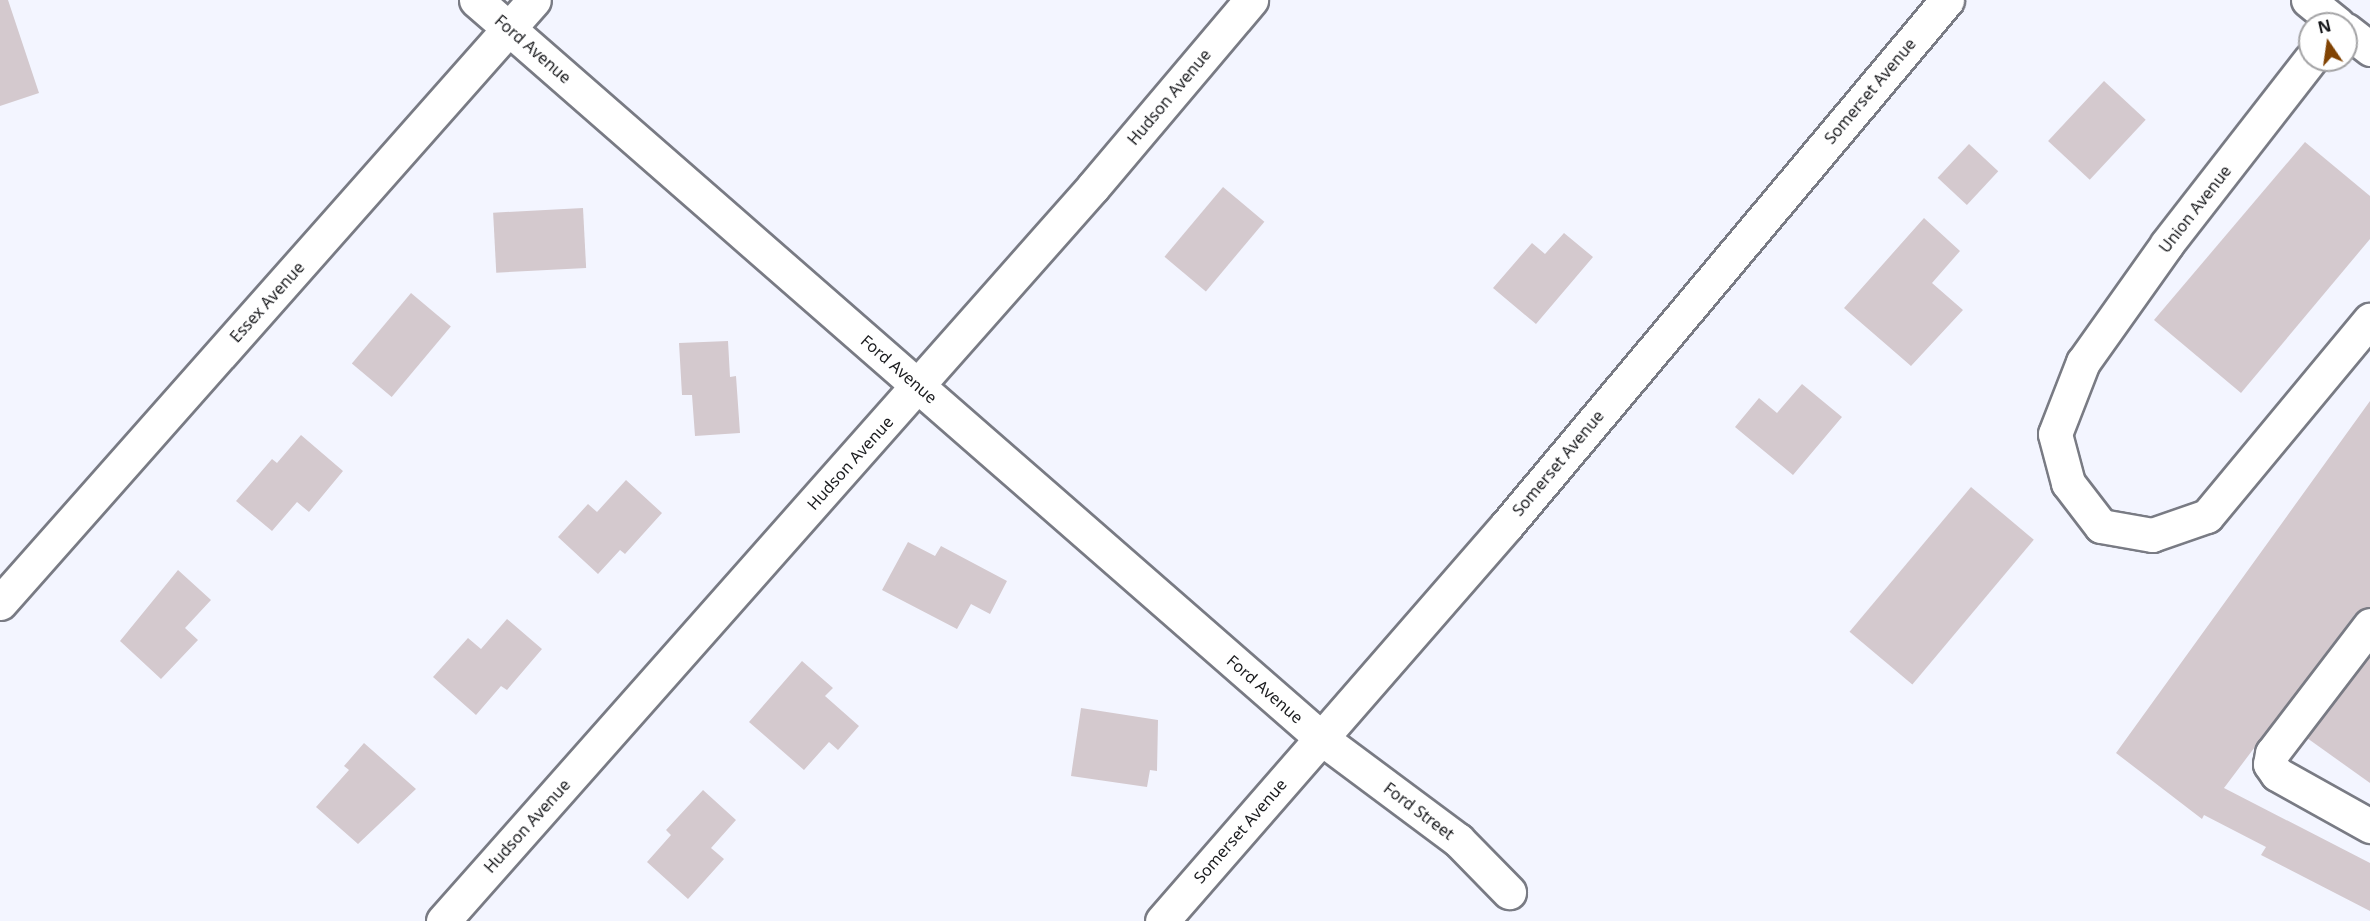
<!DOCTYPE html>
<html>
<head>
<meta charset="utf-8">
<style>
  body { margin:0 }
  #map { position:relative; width:2370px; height:921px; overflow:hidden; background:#f3f5ff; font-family:"Noto Sans",sans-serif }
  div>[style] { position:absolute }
  .building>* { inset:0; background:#d4c9ce; transform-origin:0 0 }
  .roads { filter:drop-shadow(2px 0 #797b84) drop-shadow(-2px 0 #797b84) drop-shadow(0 2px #797b84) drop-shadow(0 -2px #797b84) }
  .minor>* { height:33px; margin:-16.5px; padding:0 16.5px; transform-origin:16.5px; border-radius:16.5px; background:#fff }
  .major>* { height:33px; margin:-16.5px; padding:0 16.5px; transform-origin:16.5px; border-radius:16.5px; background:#fff }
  span { translate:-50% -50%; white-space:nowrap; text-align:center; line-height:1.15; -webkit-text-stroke:4.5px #fff; paint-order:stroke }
  .street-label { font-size:16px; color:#191a1d }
  .north { position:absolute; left:2298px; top:12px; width:60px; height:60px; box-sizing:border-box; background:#fff; border:2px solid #a3a3a5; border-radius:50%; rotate:347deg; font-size:16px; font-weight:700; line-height:24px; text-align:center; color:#191a1d }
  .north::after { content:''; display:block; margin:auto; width:21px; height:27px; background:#814303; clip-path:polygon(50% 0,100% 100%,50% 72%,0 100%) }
</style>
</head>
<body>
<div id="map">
  <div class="building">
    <div style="clip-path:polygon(0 0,8px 0,39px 93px,0 106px)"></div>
    <div style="left:2104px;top:81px;width:57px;height:82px;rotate:43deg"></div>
    <div style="clip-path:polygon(2305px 142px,2370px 196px,2370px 239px,2241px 393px,2154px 320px)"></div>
    <div style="left:1969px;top:144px;width:40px;height:46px;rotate:43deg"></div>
    <div style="left:1223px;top:187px;width:54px;height:91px;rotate:40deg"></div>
    <div style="left:583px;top:208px;width:60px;height:90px;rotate:87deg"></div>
    <div style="clip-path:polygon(1924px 218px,1960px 251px,1932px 283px,1963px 310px,1911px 366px,1844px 308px)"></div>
    <div style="clip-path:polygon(1564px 233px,1593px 257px,1536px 324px,1493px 288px,1532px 243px,1545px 254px)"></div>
    <div style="left:411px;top:293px;width:52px;height:92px;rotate:40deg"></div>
    <div style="clip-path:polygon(728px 341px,730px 377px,736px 376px,740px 433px,695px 436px,692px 395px,682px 395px,679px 343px)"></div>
    <div style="clip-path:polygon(1802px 384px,1842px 417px,1793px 475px,1735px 427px,1759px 398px,1777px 413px)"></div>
    <div style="clip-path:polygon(2370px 401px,2370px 607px,2355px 614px,2224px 788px,2370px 863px,2370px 911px,2261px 855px,2266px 847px,2204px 815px,2202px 819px,2116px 753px)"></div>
    <div style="clip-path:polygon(301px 435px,343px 471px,309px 512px,297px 502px,272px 531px,236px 501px,272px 459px,277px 463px)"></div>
    <div style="clip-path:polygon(626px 480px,662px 513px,625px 554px,620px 550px,598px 574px,558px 537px,588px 504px,597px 512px)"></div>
    <div style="left:1971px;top:487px;width:82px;height:189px;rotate:40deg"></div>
    <div style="clip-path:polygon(908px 542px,935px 556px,941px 546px,1007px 581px,990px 614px,971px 604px,957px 629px,882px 590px)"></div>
    <div style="clip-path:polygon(178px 570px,211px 600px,185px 628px,198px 640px,161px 679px,120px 641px)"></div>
    <div style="clip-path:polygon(507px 619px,542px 649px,507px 690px,501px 686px,476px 715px,433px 677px,468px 638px,481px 649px)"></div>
    <div style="clip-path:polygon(2370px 656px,2370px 783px,2307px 738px)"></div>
    <div style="clip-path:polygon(802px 661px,833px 688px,825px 696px,859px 726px,838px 750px,829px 742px,804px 770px,749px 722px)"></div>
    <div style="clip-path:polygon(1081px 708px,1158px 720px,1157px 771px,1150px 770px,1147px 787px,1071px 776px)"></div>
    <div style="clip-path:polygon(364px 743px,416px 789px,358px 844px,316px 807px,349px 770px,344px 766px)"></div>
    <div style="clip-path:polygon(703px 790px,736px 820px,711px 848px,724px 859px,688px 899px,647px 862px,671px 835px,666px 830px)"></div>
  </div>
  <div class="roads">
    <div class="minor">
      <div style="left:476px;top:0;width:1122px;rotate:41.13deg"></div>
      <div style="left:1321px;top:738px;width:171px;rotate:36.7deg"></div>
      <div style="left:1458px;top:840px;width:73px;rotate:45.6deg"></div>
      <div style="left:2310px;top:60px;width:233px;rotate:127.9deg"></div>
      <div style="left:2167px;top:244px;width:145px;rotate:125.4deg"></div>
      <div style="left:2083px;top:362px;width:77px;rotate:111.3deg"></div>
      <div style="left:2055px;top:434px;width:51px;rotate:75.1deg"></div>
      <div style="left:2068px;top:483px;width:54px;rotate:52.5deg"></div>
      <div style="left:2101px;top:526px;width:52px;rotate:10deg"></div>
      <div style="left:2152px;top:535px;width:58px;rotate:-19.1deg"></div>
      <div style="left:2207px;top:516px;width:255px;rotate:-50.3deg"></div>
      <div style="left:0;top:603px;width:805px;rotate:-48.47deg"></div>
      <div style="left:2370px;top:625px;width:161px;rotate:127.4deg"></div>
      <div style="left:2272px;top:753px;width:11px;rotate:100deg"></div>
      <div style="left:2270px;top:764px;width:12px;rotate:55deg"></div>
      <div style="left:2277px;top:774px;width:107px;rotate:29.2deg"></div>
      <div style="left:443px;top:921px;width:980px;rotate:-48.47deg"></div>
      <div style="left:1093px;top:187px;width:245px;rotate:-49.8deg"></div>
      <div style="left:1162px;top:921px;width:525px;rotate:-48.94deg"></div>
      <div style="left:1507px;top:525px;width:685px;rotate:-50.03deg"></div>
    </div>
    <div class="major">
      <div style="left:2308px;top:0;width:38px;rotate:39deg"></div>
      <div style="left:2346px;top:30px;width:31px;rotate:38deg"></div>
    </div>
  </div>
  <div class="street-label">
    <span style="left:533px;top:49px;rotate:41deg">Ford Avenue</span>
    <span style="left:1870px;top:91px;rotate:-50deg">Somerset Avenue</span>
    <span style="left:1169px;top:97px;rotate:-50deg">Hudson Avenue</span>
    <span style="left:2195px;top:209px;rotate:-52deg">Union Avenue</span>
    <span style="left:267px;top:302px;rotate:-48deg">Essex Avenue</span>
    <span style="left:899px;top:369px;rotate:41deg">Ford Avenue</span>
    <span style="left:850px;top:463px;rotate:-48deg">Hudson Avenue</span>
    <span style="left:1558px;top:463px;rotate:-50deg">Somerset Avenue</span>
    <span style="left:1265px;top:689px;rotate:41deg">Ford Avenue</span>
    <span style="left:1419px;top:811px;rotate:37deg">Ford Street</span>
    <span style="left:527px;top:826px;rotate:-48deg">Hudson Avenue</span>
    <span style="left:1240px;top:831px;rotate:-49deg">Somerset Avenue</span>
  </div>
  <div class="north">N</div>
</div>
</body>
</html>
